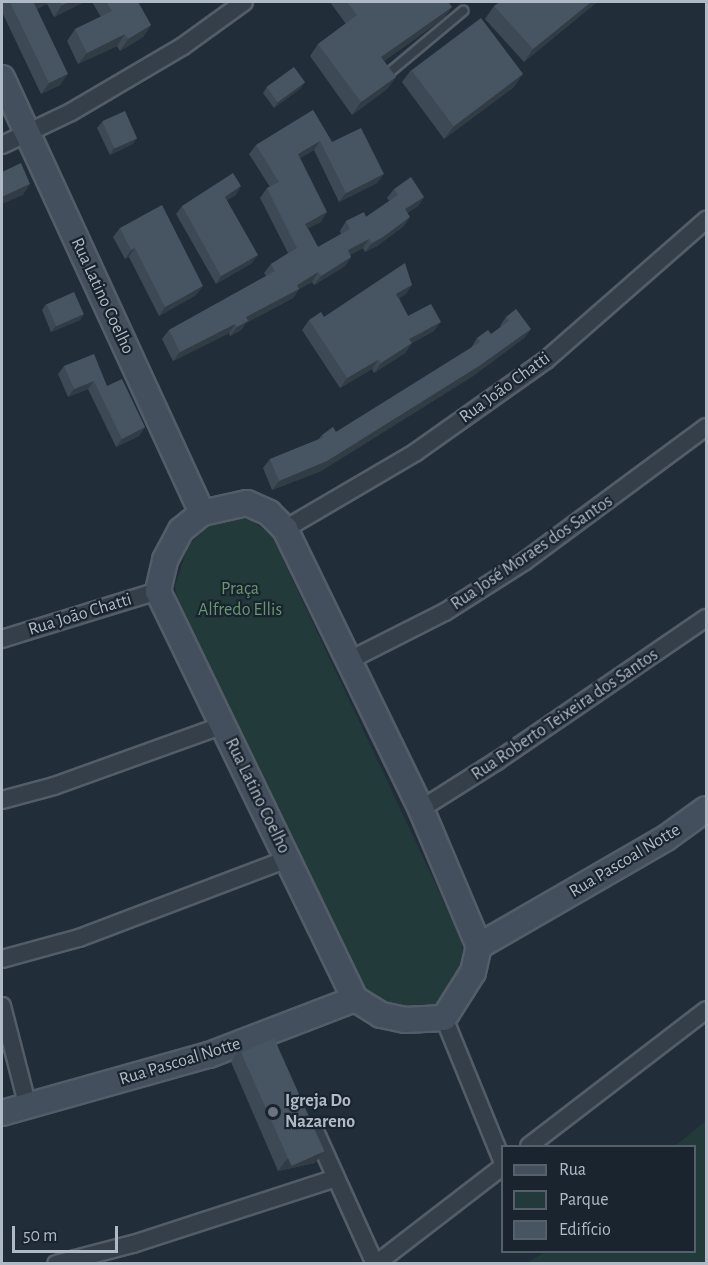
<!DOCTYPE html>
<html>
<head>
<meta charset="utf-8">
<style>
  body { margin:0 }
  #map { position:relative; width:708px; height:1265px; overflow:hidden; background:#212e3a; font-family:"Alegreya Sans",sans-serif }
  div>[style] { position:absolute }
  .green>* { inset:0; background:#233a3b }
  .roads { filter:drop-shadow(2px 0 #535d68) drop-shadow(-2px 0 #535d68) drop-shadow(0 2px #535d68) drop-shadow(0 -2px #535d68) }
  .lane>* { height:8px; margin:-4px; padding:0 4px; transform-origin:4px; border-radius:4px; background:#353f4a }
  .street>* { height:16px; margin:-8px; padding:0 8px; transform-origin:8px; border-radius:8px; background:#353f4a }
  .secondary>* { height:24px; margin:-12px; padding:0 12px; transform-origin:12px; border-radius:12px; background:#434f5d }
  .wall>* { inset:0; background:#3d4955 }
  .shaded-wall>* { inset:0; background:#323c45 }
  .building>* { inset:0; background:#475563; transform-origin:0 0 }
  .dots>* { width:16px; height:16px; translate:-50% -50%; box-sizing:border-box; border:3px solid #1a242f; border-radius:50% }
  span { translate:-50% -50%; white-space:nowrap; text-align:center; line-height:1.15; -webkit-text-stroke:4.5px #1a242f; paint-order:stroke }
  .street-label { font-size:18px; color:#b0bac6 }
  .park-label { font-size:18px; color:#67976e }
  .poi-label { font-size:18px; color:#b0bac6; font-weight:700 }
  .left { translate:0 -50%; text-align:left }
  .frame { position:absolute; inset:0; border:3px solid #b0bac6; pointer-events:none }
  .legend { position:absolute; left:501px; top:1145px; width:195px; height:108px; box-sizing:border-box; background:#1a242f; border:2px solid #56606b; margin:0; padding:8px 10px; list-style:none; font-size:18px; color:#b0bac6 }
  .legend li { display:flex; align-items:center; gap:12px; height:30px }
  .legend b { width:30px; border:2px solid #56606b }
  .scale { position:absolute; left:12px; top:1226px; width:106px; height:27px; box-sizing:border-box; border:3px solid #b0bac6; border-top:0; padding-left:8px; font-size:18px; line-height:21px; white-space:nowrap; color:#b0bac6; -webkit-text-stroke:4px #1a242f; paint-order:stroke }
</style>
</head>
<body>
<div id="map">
  <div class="green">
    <div style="clip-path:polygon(227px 517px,251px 520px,272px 536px,459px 934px,463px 950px,456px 986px,432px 1010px,415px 1016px,377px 1004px,362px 989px,179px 603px,175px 587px,188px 546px,207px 526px)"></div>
    <div style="clip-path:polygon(706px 1121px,706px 1263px,527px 1263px,545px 1252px,694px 1252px,694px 1146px,675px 1146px)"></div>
  </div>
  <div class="roads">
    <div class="lane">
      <div style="left:385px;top:76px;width:102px;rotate:-39.8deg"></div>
    </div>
    <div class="street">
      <div style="left:2px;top:145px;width:76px;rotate:-25.6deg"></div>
      <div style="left:71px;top:112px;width:130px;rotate:-30.5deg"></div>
      <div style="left:183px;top:46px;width:75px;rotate:-35.8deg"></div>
      <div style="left:285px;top:529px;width:152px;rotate:-30.4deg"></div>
      <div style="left:416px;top:452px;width:159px;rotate:-35.3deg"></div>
      <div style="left:546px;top:360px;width:213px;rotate:-41.2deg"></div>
      <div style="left:2px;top:639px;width:163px;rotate:-17.1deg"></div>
      <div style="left:346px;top:662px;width:111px;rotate:-26.8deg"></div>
      <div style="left:445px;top:612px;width:95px;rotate:-32.5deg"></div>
      <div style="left:525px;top:561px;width:225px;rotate:-36.5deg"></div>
      <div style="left:2px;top:800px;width:54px;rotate:-15.1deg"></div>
      <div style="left:54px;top:786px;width:180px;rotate:-19.8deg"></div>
      <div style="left:421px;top:809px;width:90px;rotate:-32.3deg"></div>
      <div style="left:497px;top:761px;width:253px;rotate:-34.4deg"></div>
      <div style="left:2px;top:959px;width:80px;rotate:-15.3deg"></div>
      <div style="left:79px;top:938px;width:222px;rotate:-20.8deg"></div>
      <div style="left:2px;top:1006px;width:104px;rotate:75.6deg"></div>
      <div style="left:444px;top:1018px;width:153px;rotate:67.8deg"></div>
      <div style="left:315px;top:1131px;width:146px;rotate:65.7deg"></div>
      <div style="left:529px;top:1146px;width:223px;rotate:-37.5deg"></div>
      <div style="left:56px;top:1264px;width:80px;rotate:-14.6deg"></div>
      <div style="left:133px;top:1244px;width:213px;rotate:-18deg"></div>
      <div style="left:376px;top:1264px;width:159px;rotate:-37.6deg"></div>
    </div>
    <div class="secondary">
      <div style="left:2px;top:78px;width:479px;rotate:65.3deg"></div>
      <div style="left:247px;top:503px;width:24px;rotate:24deg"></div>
      <div style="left:269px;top:513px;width:23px;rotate:45deg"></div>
      <div style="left:285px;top:529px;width:311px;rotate:64.1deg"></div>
      <div style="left:421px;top:809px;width:149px;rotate:67.1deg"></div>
      <div style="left:479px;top:946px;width:27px;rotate:103deg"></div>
      <div style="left:473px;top:972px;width:54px;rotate:122.2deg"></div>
      <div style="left:444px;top:1018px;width:39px;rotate:177deg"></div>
      <div style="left:405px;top:1020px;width:25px;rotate:-168deg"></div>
      <div style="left:381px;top:1015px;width:31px;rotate:-148deg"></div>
      <div style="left:355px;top:999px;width:453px;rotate:-115.8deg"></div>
      <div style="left:158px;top:591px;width:32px;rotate:-77deg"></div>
      <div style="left:165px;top:560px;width:34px;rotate:-62deg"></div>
      <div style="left:181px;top:530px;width:27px;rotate:-39deg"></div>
      <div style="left:202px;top:513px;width:46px;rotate:-12.5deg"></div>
      <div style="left:479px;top:946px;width:216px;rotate:-30deg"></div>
      <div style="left:666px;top:838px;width:49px;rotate:-35.9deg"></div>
      <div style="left:2px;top:1113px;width:215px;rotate:-15.7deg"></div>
      <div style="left:209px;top:1055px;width:156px;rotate:-21deg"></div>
    </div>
  </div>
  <div class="wall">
    <div style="clip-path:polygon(2px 2px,84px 2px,54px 17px,47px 4px,37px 9px,60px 85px,41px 94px,2px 12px)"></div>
    <div style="clip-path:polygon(92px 2px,138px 2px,151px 25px,143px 37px,120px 51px,117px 46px,78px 64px,67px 41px,75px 29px,101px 17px)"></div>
    <div style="clip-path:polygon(330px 2px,448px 2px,452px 7px,443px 19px,384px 61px,396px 77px,387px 89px,352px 115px,310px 56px,318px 44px,346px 24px)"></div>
    <div style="clip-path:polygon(500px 2px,597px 2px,524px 62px,485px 19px,494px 6px)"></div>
    <div style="clip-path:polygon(411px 70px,514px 87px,444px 139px,402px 82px)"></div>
    <div style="clip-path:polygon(267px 87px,301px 88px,274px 108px,263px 93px)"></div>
    <div style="clip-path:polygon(313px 110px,332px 142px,377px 183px,339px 202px,314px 150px,300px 158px,321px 222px,308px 228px,318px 247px,341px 234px,340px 231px,346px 221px,366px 217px,389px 201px,387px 198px,394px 189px,424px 197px,418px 206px,407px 213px,404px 226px,377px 246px,365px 252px,363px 248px,350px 255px,351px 257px,345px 266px,314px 285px,312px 282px,299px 289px,293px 298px,246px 323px,241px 330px,230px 336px,229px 333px,173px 361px,162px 339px,169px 330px,266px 276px,264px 273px,271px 264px,288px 253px,260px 198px,267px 188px,270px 187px,249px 154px,256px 145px)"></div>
    <div style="clip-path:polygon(102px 122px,133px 144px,110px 155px,97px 128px)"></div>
    <div style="clip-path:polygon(236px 195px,227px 200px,252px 263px,216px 284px,176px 214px,182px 206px)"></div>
    <div style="clip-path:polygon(120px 228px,196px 295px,159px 316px,129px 257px,125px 259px,113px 237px)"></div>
    <div style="clip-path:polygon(406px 294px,399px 298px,408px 316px,434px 331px,412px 343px,405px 353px,374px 373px,372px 369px,340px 388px,302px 330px,309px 320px,324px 317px)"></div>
    <div style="clip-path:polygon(46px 304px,84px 314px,80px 320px,51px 332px,42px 310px)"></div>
    <div style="clip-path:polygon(506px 317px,531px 329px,524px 338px,473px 376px,321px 471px,272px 490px,263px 468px,270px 459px,318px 440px,322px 435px,336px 432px,471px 348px,477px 338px,491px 334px,501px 327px,500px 326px)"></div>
    <div style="clip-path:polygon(64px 366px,107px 386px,145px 427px,139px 436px,116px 447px,88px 389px,68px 397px,58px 374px)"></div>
    <div style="clip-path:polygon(240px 1049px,324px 1151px,315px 1163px,278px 1171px,231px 1062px)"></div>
  </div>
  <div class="shaded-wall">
    <div style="clip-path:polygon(37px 2px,49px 2px,47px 4px,26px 14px,34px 3px)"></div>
    <div style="clip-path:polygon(69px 2px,84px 2px,54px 17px,62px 5px)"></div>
    <div style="clip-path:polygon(591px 2px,597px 2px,524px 62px,533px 49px)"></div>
    <div style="clip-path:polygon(452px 7px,443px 19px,373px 69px,381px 57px)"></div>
    <div style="clip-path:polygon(151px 25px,143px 37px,120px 51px,128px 39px)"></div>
    <div style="clip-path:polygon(125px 34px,117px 46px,78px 64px,87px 53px)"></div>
    <div style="clip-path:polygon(68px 74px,60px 85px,41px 94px,49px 83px)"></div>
    <div style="clip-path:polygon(523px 74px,514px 87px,444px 139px,453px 127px)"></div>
    <div style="clip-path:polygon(396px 77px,387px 89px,352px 115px,361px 102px)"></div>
    <div style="clip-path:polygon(305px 82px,301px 88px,274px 108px,278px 102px)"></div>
    <div style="clip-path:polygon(137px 138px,133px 144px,110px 155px,114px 148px)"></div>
    <div style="clip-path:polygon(320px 141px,314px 150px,291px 164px,298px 154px)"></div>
    <div style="clip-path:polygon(384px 174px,377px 183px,339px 202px,346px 193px)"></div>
    <div style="clip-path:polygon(30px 184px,23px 195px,2px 204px,2px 197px)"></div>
    <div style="clip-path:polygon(241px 186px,236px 195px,219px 205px,225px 197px)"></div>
    <div style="clip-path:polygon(424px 197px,418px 206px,399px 219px,405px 209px)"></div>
    <div style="clip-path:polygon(327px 212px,321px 222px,298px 233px,305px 224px)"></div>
    <div style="clip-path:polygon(410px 217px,404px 226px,377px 246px,365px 252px,372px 243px)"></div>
    <div style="clip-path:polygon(369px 239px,363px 248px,341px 260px,348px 250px)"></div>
    <div style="clip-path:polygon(135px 248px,129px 257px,125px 259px,131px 250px)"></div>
    <div style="clip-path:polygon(258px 255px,252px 263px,216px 284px,221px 276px)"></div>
    <div style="clip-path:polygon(351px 257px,345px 266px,314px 285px,321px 276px)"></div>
    <div style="clip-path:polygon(318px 272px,312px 282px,299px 289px,293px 298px,246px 323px,241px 330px,230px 336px,237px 327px,246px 317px)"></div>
    <div style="clip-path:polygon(412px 285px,406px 294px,390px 304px,396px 294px)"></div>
    <div style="clip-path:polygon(203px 286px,196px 295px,159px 316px,165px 307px)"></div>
    <div style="clip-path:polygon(84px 314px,80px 320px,51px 332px,56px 326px)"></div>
    <div style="clip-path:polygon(441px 322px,434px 331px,412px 343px,405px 353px,374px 373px,381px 363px,409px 339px)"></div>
    <div style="clip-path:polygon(235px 324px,229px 333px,173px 361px,180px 352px)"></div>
    <div style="clip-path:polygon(531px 329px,524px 338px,473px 376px,321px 471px,272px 490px,279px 481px)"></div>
    <div style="clip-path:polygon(378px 360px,372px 369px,340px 388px,347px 378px)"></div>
    <div style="clip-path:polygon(94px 381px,88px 389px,68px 397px,74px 389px)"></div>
    <div style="clip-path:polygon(145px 427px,139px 436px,116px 447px,122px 439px)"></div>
    <div style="clip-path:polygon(324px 1151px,315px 1163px,278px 1171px,287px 1159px)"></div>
  </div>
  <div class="building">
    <div style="clip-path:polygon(10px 2px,37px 2px,34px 3px,68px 74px,49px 83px)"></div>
    <div style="clip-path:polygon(60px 2px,69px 2px,62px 5px)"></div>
    <div style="clip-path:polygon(106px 2px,138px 2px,151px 25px,128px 39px,125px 34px,87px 53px,75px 29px,112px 11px)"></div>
    <div style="clip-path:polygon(347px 2px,448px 2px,452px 7px,381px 57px,396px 77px,361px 102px,318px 44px,357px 15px)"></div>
    <div style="clip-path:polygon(500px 2px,591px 2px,533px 49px,494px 6px)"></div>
    <div style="left:481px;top:18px;width:70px;height:87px;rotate:53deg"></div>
    <div style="left:294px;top:67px;width:19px;height:34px;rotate:54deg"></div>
    <div style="clip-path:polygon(313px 110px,332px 142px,361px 128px,384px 174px,346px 193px,320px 141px,298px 154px,327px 212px,305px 224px,318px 247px,350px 229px,346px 221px,364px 212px,366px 217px,398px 195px,394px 189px,411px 177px,424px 197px,405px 209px,410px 217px,383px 237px,372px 243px,369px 239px,348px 250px,351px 257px,321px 276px,318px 272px,297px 285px,299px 289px,246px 317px,248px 321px,237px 327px,235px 324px,180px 352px,169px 330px,275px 271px,271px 264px,297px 248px,267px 188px,279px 182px,256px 145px)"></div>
    <div style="left:125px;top:111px;width:30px;height:25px;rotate:66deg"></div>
    <div style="clip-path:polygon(21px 163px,30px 184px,2px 197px,2px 172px)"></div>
    <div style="clip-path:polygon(233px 173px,241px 186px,225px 197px,258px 255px,221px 276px,182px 206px)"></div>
    <div style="clip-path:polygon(162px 205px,203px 286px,165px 307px,135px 248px,131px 250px,120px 228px)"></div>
    <div style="clip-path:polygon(405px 263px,412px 285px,396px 294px,408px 316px,431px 304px,441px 322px,409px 339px,412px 343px,381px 363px,378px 360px,347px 378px,309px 320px,321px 312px,324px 317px)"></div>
    <div style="left:74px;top:292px;width:24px;height:30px;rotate:66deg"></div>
    <div style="clip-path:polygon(516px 309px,531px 329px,479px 366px,327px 461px,279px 481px,270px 459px,324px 437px,322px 435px,333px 427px,336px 432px,480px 342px,477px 338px,488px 330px,491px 334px,509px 321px,506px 317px)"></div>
    <div style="clip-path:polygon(94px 354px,107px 386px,122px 379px,145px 427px,122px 439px,94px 381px,74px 389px,64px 366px)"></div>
    <div style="left:274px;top:1038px;width:124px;height:36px;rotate:66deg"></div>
  </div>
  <div class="dots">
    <div style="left:273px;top:1112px;background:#6b7280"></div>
  </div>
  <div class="street-label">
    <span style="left:102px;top:296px;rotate:65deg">Rua Latino Coelho</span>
    <span style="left:505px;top:388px;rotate:-36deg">Rua João Chatti</span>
    <span style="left:532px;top:553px;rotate:-34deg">Rua José Moraes dos Santos</span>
    <span style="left:80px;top:615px;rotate:-17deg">Rua João Chatti</span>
    <span style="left:565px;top:715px;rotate:-34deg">Rua Roberto Teixeira dos Santos</span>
    <span style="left:257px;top:796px;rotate:64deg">Rua Latino Coelho</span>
    <span style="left:625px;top:861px;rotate:-31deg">Rua Pascoal Notte</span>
    <span style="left:180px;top:1062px;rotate:-17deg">Rua Pascoal Notte</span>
  </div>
  <div class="park-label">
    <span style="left:240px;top:600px">Praça<br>Alfredo Ellis</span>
  </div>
  <div class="poi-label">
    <span class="left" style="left:285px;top:1112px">Igreja Do<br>Nazareno</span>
  </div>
  <div class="frame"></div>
  <ul class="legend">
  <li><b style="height:8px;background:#434f5d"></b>Rua</li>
  <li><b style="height:16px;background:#233a3b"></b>Parque</li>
  <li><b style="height:16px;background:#475563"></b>Edifício</li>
  </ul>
  <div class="scale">50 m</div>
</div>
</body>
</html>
